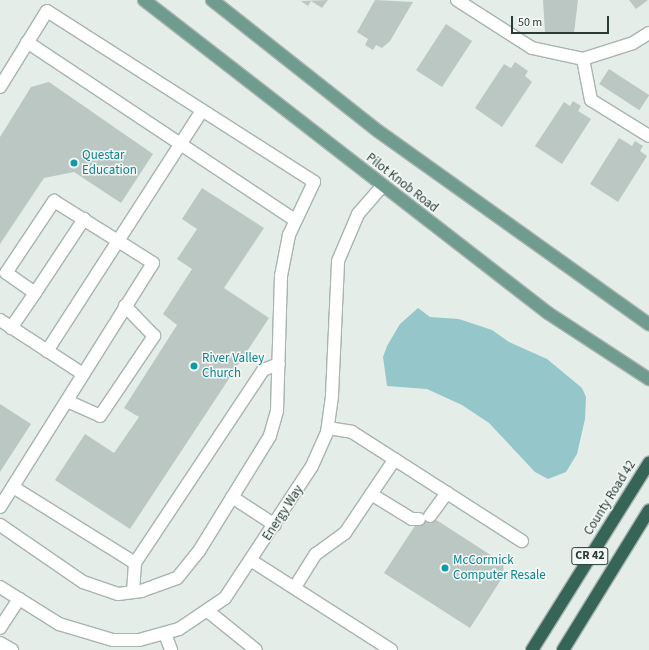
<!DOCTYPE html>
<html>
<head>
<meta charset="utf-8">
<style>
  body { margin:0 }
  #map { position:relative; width:649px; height:650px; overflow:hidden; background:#e5ede9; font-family:"Source Sans 3",sans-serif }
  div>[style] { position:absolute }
  .water>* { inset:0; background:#95c6ca }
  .building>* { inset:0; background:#bbc7c2; transform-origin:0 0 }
  .roads { filter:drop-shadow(1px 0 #a8b4af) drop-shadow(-1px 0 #a8b4af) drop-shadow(0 1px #a8b4af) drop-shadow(0 -1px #a8b4af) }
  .minor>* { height:12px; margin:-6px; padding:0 6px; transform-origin:6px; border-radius:6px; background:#fff }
  .major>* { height:12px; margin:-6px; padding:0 6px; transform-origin:6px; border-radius:6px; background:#6f9c8e }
  .highway>* { height:12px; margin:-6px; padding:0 6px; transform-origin:6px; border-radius:6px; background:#366558 }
  .dots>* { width:11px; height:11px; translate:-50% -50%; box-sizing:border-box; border:2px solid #f5f9f7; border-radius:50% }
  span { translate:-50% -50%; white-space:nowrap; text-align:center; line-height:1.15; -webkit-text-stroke:3px #f5f9f7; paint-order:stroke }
  .shield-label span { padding:1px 3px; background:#f5f9f7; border:1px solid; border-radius:3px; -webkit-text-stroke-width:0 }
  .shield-label { font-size:12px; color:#263c35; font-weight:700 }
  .culture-label { font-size:13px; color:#0d838f }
  .left { translate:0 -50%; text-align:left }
  .street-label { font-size:13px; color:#263c35 }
  .scale { position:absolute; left:511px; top:16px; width:98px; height:18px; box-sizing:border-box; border:2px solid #263c35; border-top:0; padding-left:5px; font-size:12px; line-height:14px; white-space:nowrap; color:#263c35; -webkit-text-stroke:3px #f5f9f7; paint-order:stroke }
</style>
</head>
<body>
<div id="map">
  <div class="water">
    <div style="clip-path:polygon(418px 308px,430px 317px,459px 319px,492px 330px,509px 342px,547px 359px,582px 388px,586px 397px,585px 419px,577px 454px,566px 472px,548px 479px,535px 472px,489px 423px,462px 405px,427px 389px,387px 386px,383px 357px,387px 346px,400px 324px)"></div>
  </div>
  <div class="building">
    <div style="clip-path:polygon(328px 0,322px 8px,311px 1px,308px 6px,301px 1px)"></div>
    <div style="clip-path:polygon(375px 0,413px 2px,390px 41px,382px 48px,376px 45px,373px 50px,365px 45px,368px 39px,357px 32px)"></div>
    <div style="clip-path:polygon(543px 0,578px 0,574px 33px,545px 32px)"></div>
    <div style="clip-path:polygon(629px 0,648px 0,636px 9px)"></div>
    <div style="left:446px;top:24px;width:31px;height:55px;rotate:33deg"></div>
    <div style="clip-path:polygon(515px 62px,528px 71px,525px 76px,532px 82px,502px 127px,475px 108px,504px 64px,511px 68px)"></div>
    <div style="left:609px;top:69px;width:48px;height:18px;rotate:33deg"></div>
    <div style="clip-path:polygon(49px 82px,153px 154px,121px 203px,74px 172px,44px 178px,0 244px,0 137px,31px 87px)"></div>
    <div style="clip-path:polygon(573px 101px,581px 106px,578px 111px,591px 119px,562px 164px,535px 146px,564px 102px,570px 106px)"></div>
    <div style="clip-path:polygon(619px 138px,632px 146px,635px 141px,643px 146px,640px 151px,647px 156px,618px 202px,590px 184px)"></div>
    <div style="clip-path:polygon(202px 188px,264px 228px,224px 288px,269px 318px,130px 529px,55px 480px,85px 434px,114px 453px,139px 417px,124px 408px,177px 325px,163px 314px,192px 269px,177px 259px,197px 229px,182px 219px)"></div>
    <div style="clip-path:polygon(0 404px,31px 424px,0 472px)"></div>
    <div style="clip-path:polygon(424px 512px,503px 563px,504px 575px,470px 628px,384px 573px)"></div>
  </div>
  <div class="roads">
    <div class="minor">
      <div style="left:457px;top:0;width:89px;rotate:32.6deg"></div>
      <div style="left:532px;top:48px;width:52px;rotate:12.2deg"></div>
      <div style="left:583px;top:59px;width:52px;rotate:-17.7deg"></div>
      <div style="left:633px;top:43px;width:19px;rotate:-32deg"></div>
      <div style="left:27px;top:42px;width:322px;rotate:33.6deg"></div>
      <div style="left:583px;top:59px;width:42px;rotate:79deg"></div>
      <div style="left:591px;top:100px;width:68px;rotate:31.8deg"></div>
      <div style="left:0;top:87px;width:89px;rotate:-58.3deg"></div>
      <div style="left:47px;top:11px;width:317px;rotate:32.6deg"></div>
      <div style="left:314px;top:182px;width:59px;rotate:115.3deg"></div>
      <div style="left:289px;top:235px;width:42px;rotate:101deg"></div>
      <div style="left:281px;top:276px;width:135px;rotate:91.7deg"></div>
      <div style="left:277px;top:411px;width:26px;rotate:106deg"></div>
      <div style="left:270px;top:436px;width:135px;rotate:121.7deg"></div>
      <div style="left:199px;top:551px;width:35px;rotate:129deg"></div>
      <div style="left:177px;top:578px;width:37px;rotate:160deg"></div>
      <div style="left:142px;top:591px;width:24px;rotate:173deg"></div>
      <div style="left:118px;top:594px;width:37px;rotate:-161deg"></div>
      <div style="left:83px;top:582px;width:101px;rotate:-145.5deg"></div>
      <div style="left:35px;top:293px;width:89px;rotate:-56.5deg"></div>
      <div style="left:0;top:320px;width:99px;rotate:33deg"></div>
      <div style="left:11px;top:328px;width:42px;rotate:-55.6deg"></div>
      <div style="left:35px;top:293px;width:35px;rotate:-145deg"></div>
      <div style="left:6px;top:273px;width:87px;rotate:-56.3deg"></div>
      <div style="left:54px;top:201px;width:75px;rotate:32deg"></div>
      <div style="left:118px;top:241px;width:131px;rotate:122.8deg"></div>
      <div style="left:67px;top:401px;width:36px;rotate:24deg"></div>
      <div style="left:100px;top:416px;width:97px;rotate:-56deg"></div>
      <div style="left:154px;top:336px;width:42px;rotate:-134deg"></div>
      <div style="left:328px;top:428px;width:24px;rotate:9deg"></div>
      <div style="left:352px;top:432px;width:202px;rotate:32.7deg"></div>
      <div style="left:13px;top:487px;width:144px;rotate:31.9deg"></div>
      <div style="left:371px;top:494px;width:48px;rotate:31.4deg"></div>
      <div style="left:412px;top:519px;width:7px"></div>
      <div style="left:232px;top:497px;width:51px;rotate:33.1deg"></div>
      <div style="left:0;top:507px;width:288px;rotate:-57.9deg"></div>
      <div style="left:153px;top:263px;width:41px;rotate:-147.8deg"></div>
      <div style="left:118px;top:241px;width:153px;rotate:-57.2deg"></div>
      <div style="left:430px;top:516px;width:29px;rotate:-54deg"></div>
      <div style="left:252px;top:561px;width:165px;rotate:32.6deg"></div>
      <div style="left:0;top:587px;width:70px;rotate:32.1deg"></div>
      <div style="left:59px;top:624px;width:56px;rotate:16.5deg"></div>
      <div style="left:113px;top:640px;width:26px"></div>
      <div style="left:139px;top:640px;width:41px;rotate:-15.4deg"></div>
      <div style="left:179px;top:629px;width:55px;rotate:-34deg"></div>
      <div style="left:225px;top:598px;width:158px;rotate:-56.6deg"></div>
      <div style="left:312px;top:466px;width:37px;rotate:-66deg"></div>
      <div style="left:327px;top:432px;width:37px;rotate:-82deg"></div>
      <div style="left:332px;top:395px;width:134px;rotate:-87.4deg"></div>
      <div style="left:338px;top:261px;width:51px;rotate:-66.9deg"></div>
      <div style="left:358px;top:214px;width:37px;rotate:-49deg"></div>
      <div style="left:295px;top:587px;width:39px;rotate:-58deg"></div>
      <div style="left:316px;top:554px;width:36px;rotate:-36deg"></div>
      <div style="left:345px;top:533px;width:89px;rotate:-56deg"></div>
      <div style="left:133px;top:592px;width:29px;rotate:-86deg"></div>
      <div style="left:135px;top:563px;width:232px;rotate:-56.4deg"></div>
      <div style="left:263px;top:370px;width:17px;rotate:-21deg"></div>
      <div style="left:209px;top:612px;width:60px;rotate:39deg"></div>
      <div style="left:0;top:628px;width:35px;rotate:-57deg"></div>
      <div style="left:165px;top:634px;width:17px;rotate:69deg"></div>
      <div style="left:0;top:643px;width:14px;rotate:30deg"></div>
    </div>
    <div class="major">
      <div style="left:144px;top:0;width:511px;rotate:37.77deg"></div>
      <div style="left:548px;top:313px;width:121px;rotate:33.2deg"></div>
      <div style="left:212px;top:0;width:211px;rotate:38.3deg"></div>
      <div style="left:378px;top:131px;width:333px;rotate:35.5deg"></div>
    </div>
    <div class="highway">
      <div style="left:532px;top:650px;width:221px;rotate:-58deg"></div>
      <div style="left:563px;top:650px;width:164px;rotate:-58.4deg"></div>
    </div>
  </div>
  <div class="dots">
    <div style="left:74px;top:163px;background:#0f9aa8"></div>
    <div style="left:194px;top:366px;background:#0f9aa8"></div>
    <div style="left:445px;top:568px;background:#0f9aa8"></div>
  </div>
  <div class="shield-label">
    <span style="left:590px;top:556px">CR 42</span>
  </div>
  <div class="culture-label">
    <span class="left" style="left:82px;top:163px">Questar<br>Education</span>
    <span class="left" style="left:202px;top:366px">River Valley<br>Church</span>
    <span class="left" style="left:453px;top:568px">McCormick<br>Computer Resale</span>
  </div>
  <div class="street-label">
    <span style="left:402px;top:183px;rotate:38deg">Pilot Knob Road</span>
    <span style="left:610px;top:498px;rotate:-58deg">County Road 42</span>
    <span style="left:283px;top:513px;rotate:-57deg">Energy Way</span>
  </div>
  <div class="scale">50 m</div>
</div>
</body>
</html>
